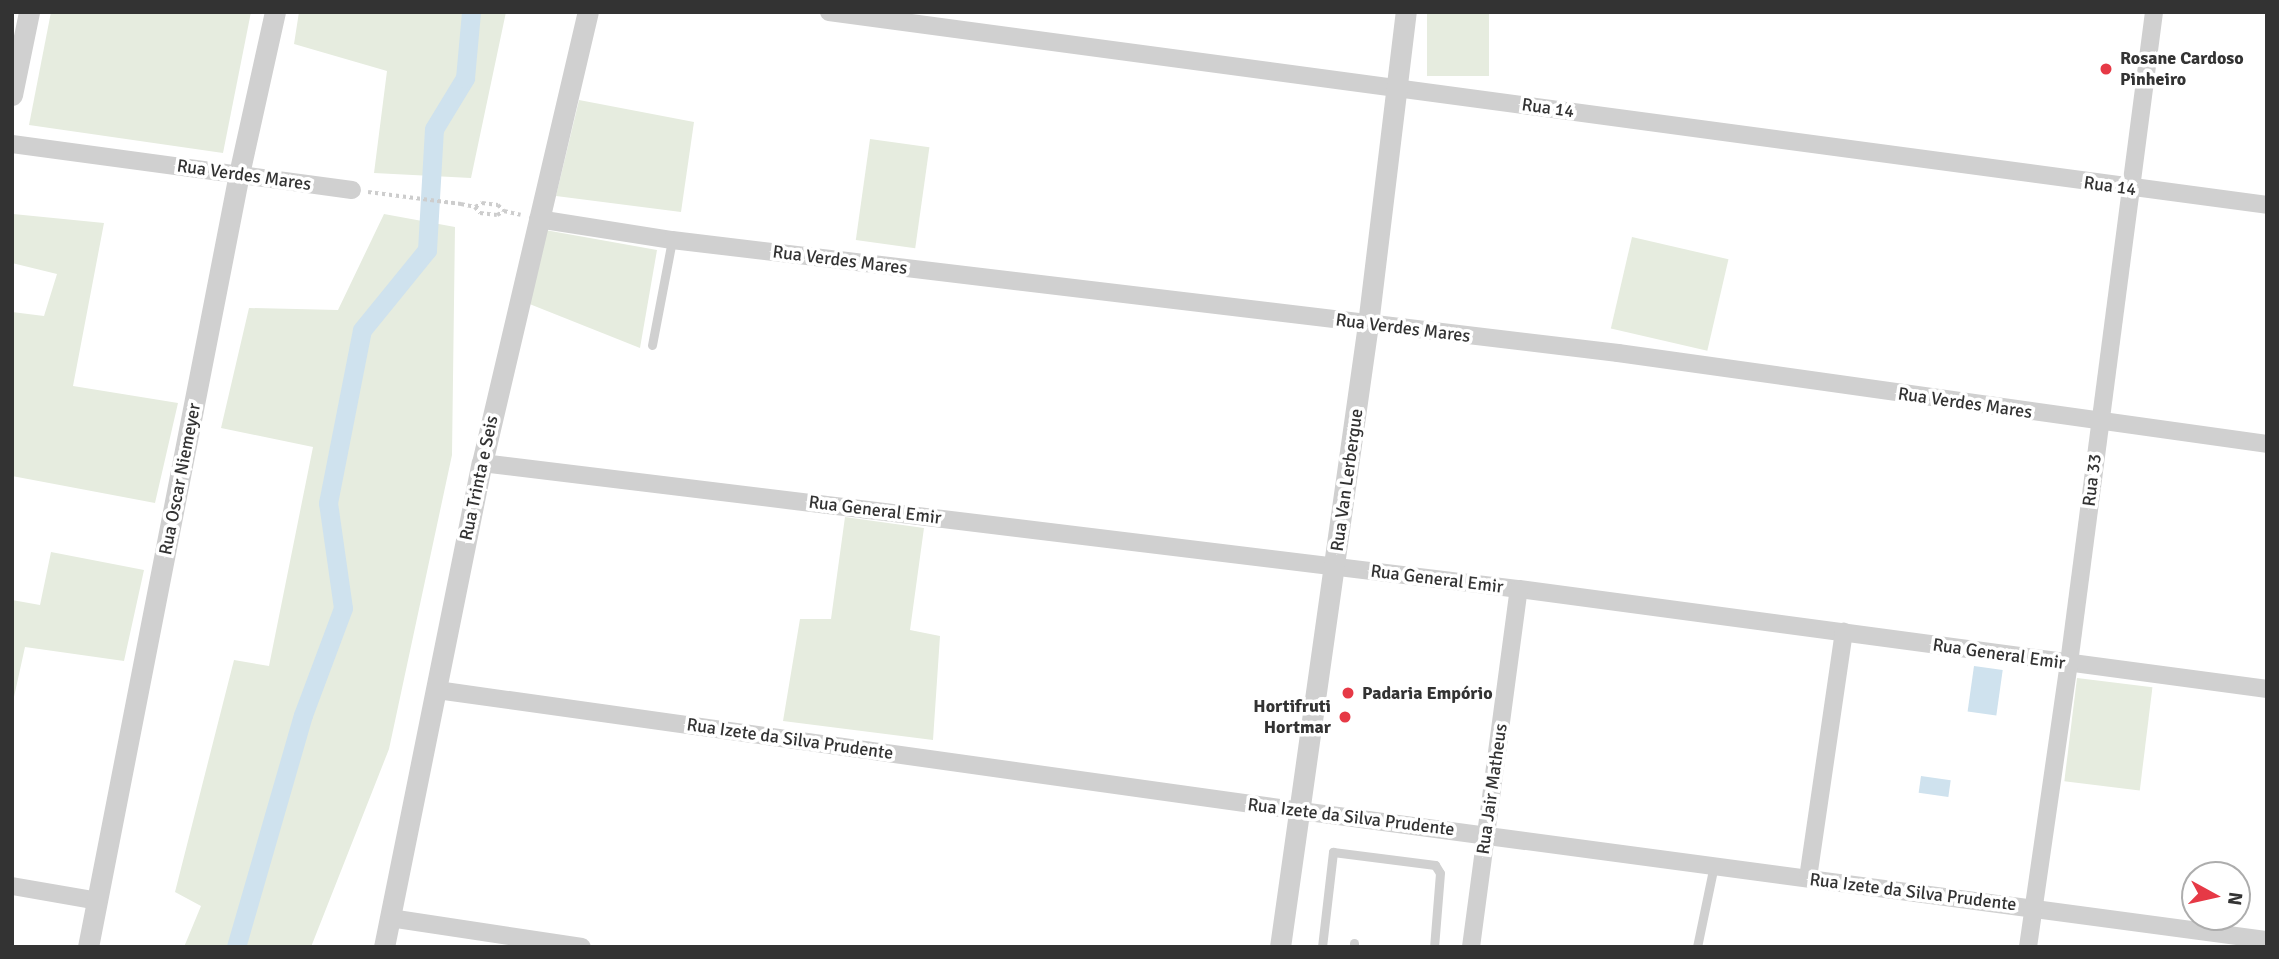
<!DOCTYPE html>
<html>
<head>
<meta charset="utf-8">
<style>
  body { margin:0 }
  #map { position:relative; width:2279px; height:959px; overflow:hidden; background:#fff; font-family:Signika,sans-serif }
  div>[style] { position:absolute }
  .green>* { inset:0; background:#e6ecdf; transform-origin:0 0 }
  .water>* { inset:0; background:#cfe2ee; transform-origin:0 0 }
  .canal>* { height:19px; margin:-9.5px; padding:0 9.5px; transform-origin:9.5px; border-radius:9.5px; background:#cfe2ee }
  .path>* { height:3.5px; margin-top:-1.75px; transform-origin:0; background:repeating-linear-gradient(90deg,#cdcdcd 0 3.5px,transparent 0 7px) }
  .service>* { height:9px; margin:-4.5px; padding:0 4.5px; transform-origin:4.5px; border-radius:4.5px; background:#d0d0d0 }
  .minor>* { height:18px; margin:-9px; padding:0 9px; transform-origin:9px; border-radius:9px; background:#d0d0d0 }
  .tertiary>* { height:21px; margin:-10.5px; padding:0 10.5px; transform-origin:10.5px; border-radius:10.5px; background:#d0d0d0 }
  .dots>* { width:19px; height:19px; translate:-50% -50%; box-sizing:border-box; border:4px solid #fff; border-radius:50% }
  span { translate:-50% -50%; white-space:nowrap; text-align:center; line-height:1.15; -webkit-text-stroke:7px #fff; paint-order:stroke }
  .poi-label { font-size:18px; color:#333; font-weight:700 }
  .left { translate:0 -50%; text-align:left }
  .right { translate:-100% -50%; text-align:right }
  .street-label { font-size:18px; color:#333 }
  .frame { position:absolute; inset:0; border:14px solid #333; pointer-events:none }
  .north { position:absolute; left:2181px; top:861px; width:70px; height:70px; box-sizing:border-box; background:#fff; border:2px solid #adadad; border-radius:50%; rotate:98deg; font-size:19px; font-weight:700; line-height:28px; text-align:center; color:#333 }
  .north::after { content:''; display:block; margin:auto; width:24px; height:32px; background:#e63946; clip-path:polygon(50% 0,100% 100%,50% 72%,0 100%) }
</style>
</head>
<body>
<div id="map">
  <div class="green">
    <div style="clip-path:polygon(51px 12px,251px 12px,223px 153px,29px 125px)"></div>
    <div style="clip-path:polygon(299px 12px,506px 12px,471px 178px,374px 173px,387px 71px,294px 44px)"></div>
    <div style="left:1427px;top:12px;width:62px;height:64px"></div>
    <div style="clip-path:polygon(579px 100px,694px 122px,681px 212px,556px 196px)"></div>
    <div style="left:870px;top:139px;width:60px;height:102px;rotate:8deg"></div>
    <div style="clip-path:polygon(13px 214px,104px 223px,73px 386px,178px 403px,155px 503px,12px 476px,12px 312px,44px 316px,57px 274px,12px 263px)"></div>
    <div style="clip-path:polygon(384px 214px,455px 227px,452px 455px,389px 749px,311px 947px,184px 947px,201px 906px,175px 892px,234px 660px,269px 666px,313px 447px,221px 428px,249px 308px,338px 310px)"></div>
    <div style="clip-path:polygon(545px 230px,657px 250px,640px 348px,527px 303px)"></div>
    <div style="left:1632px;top:237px;width:99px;height:94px;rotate:13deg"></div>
    <div style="clip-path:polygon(845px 517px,924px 528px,910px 630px,940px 636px,933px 740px,783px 721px,800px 619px,831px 619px)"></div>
    <div style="clip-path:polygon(51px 552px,144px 570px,124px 661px,25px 647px,12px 706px,12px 600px,40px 605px)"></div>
    <div style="left:2077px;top:678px;width:76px;height:104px;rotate:7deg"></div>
  </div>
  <div class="water">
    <div style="left:1974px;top:666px;width:29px;height:46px;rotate:8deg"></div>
    <div style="left:1921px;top:776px;width:30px;height:17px;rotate:8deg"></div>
  </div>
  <div class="canal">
    <div style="left:236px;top:947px;width:241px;rotate:-73.9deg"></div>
    <div style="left:303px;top:715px;width:114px;rotate:-69.5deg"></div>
    <div style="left:343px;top:608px;width:106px;rotate:-98.1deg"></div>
    <div style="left:328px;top:503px;width:176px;rotate:-78.9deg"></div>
    <div style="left:362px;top:330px;width:103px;rotate:-50.9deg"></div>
    <div style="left:427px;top:250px;width:121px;rotate:-86.7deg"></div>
    <div style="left:434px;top:129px;width:60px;rotate:-58.7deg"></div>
    <div style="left:465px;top:78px;width:66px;rotate:-84.8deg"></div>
  </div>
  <div class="path">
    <div style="left:368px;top:192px;width:94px;rotate:7.4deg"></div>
    <div style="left:461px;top:204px;width:14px;rotate:12deg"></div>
    <div style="left:475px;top:207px;width:8px;rotate:50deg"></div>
    <div style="left:480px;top:213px;width:17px;rotate:7deg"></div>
    <div style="left:497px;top:215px;width:8px;rotate:-30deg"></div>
    <div style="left:475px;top:207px;width:8px;rotate:-30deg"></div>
    <div style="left:482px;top:203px;width:16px;rotate:7deg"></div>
    <div style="left:498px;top:205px;width:8px;rotate:45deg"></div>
    <div style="left:504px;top:211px;width:17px;rotate:13deg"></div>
  </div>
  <div class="service">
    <div style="left:652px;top:345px;width:107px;rotate:-79.2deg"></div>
    <div style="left:1322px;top:947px;width:96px;rotate:-83.4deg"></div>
    <div style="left:1333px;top:852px;width:103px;rotate:7.3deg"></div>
    <div style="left:1435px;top:865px;width:9px;rotate:58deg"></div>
    <div style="left:1440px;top:873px;width:74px;rotate:94.6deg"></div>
    <div style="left:1354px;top:947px;width:4px;rotate:-90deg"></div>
    <div style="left:1697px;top:947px;width:84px;rotate:-78.3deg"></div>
  </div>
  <div class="minor">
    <div style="left:829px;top:12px;width:1451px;rotate:7.64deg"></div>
    <div style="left:12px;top:144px;width:343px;rotate:7.7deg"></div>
    <div style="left:538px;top:219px;width:136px;rotate:8.9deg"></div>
    <div style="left:672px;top:240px;width:953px;rotate:6.81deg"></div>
    <div style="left:1618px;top:353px;width:655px;rotate:7.98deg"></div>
    <div style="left:482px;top:463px;width:1045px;rotate:6.93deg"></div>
    <div style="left:1519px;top:589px;width:755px;rotate:7.61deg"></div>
    <div style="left:437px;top:690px;width:872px;rotate:7.97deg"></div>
    <div style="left:1301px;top:811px;width:975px;rotate:7.61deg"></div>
    <div style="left:1808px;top:878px;width:249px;rotate:-81.7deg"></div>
    <div style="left:12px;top:886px;width:87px;rotate:9.9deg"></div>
    <div style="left:390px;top:918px;width:194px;rotate:8.6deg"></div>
    <div style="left:1471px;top:947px;width:361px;rotate:-82.4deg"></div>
    <div style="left:2028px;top:947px;width:287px;rotate:-81.8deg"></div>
    <div style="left:2069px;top:663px;width:657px;rotate:-82.56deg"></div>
  </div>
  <div class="tertiary">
    <div style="left:12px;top:95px;width:85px;rotate:-78.4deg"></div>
    <div style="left:88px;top:947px;width:788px;rotate:-78.95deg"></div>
    <div style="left:239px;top:174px;width:166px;rotate:-77.5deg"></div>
    <div style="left:384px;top:947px;width:494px;rotate:-78.6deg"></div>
    <div style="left:482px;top:463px;width:463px;rotate:-76.8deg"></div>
    <div style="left:1280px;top:947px;width:629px;rotate:-81.96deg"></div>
    <div style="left:1368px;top:324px;width:314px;rotate:-83.1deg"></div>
  </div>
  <div class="dots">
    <div style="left:2106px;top:69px;background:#e63946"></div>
    <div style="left:1348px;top:693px;background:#e63946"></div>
    <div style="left:1345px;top:717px;background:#e63946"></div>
  </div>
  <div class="poi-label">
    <span class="left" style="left:2120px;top:69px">Rosane Cardoso<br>Pinheiro</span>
    <span class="left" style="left:1362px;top:693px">Padaria Empório</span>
    <span class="right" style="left:1331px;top:717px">Hortifruti<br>Hortmar</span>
  </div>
  <div class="street-label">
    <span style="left:1548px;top:108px;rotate:8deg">Rua 14</span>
    <span style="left:244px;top:175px;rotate:8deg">Rua Verdes Mares</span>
    <span style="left:2110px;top:186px;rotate:8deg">Rua 14</span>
    <span style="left:840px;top:260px;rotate:7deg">Rua Verdes Mares</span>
    <span style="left:1403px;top:328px;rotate:7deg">Rua Verdes Mares</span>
    <span style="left:1965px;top:403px;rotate:8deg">Rua Verdes Mares</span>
    <span style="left:479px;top:478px;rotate:-78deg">Rua Trinta e Seis</span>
    <span style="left:180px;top:479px;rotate:-79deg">Rua Oscar Niemeyer</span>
    <span style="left:1347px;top:480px;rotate:-82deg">Rua Van Lerbergue</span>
    <span style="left:2092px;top:480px;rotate:-83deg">Rua 33</span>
    <span style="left:875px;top:510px;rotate:7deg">Rua General Emir</span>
    <span style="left:1437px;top:579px;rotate:7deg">Rua General Emir</span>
    <span style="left:1999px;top:654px;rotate:8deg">Rua General Emir</span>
    <span style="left:790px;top:739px;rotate:8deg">Rua Izete da Silva Prudente</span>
    <span style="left:1492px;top:789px;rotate:-82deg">Rua Jair Matheus</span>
    <span style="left:1351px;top:817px;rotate:7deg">Rua Izete da Silva Prudente</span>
    <span style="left:1913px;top:892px;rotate:7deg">Rua Izete da Silva Prudente</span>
  </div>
  <div class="frame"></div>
  <div class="north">N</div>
</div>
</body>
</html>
